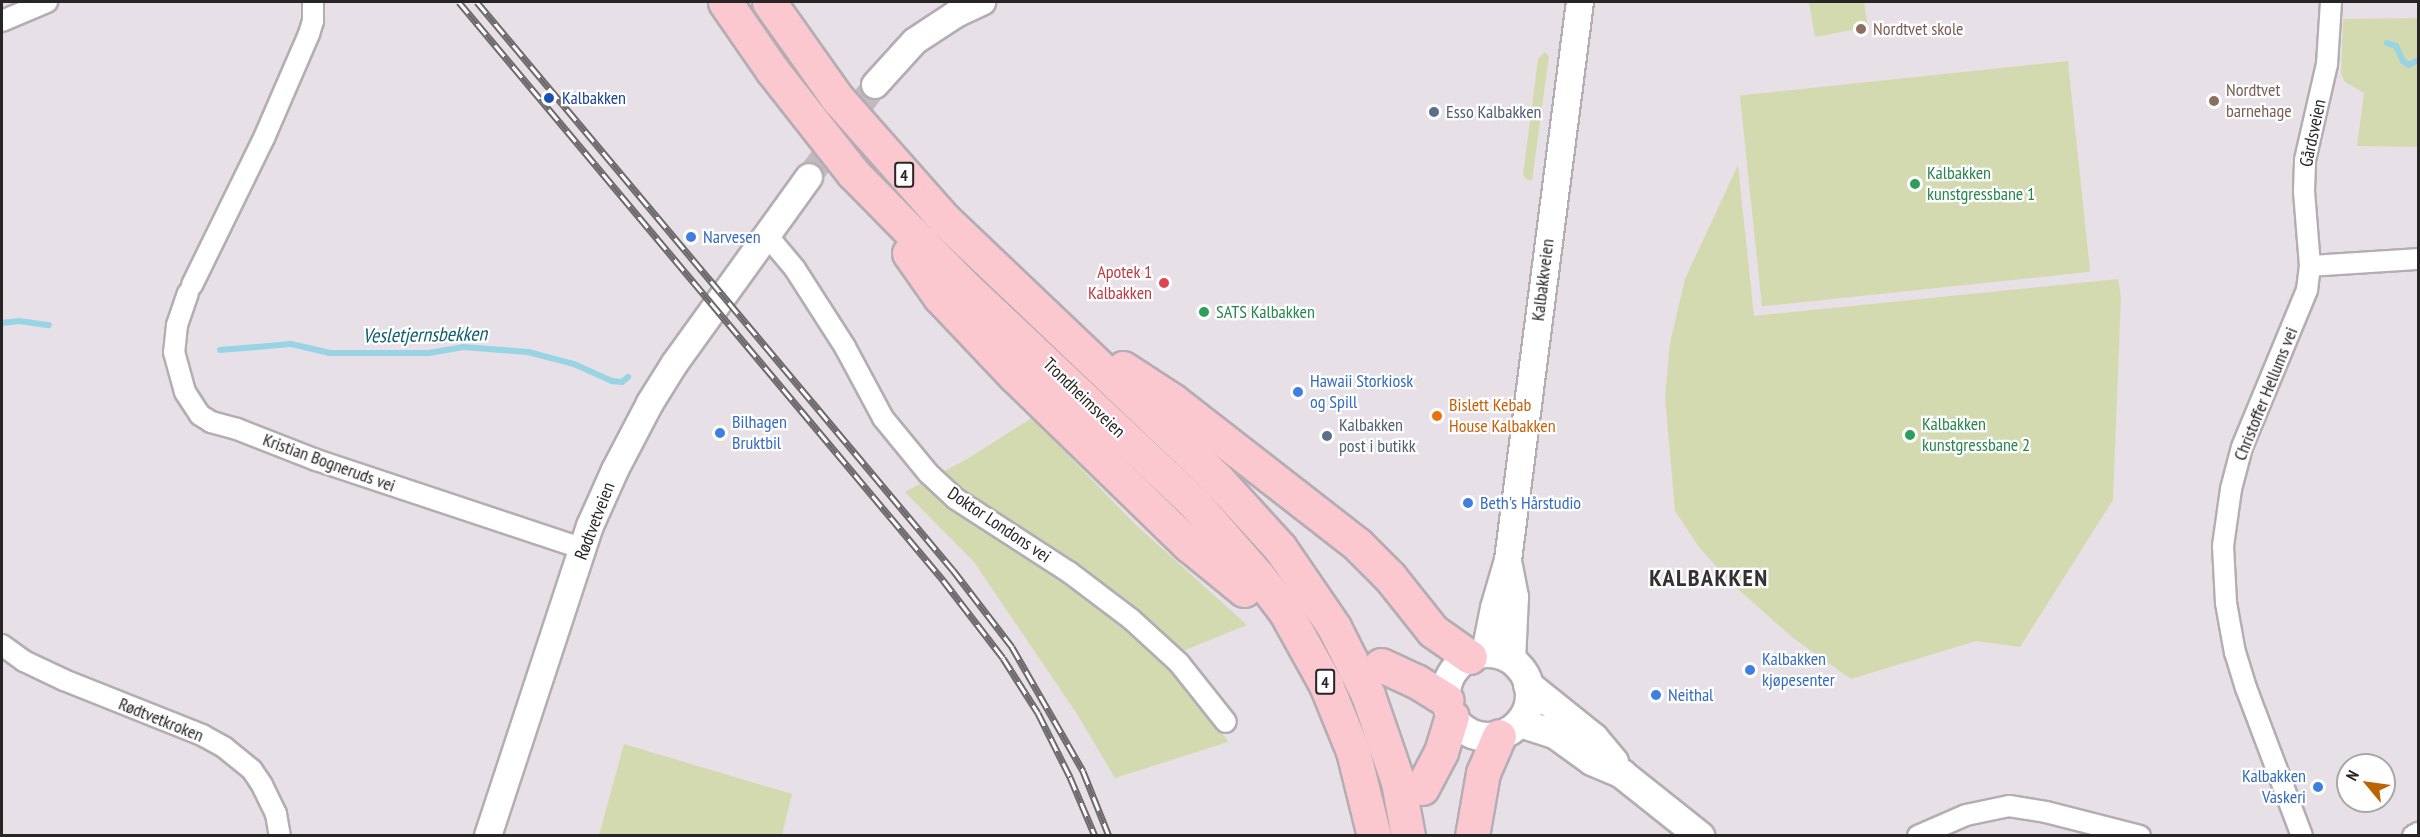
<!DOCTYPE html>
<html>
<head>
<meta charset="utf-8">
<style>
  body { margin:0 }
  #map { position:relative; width:2420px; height:837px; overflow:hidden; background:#e7e0e6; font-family:"PT Sans Narrow",sans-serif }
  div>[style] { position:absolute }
  .green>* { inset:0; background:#d4dab0; transform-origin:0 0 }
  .stream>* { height:6px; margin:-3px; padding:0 3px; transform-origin:3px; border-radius:3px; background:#98d4e4 }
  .tertiary-tunnel>* { height:26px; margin-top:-13px; transform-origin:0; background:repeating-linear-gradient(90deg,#c1bbc0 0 26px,transparent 0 39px) }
  .roads { filter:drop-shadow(2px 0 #b4adb3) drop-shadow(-2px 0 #b4adb3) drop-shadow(0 2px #b4adb3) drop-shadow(0 -2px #b4adb3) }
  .minor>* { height:20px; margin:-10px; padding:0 10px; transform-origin:10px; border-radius:10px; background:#fff }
  .tertiary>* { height:26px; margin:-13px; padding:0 13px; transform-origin:13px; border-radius:13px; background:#fff }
  .secondary>* { height:28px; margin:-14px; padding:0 14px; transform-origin:14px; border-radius:14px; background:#fff }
  .secondary>.ring { margin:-14px; padding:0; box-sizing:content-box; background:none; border:28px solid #fff; border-radius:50% }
  .trunk>* { height:33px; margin:-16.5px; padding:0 16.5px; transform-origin:16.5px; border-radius:16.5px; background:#fac8ce }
  .rail>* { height:7px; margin-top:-3.5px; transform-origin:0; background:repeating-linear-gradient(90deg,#fff 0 14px,#6d696c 0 28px); box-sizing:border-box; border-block:2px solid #6d696c }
  .dots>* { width:16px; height:16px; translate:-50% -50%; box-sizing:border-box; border:3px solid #fff; border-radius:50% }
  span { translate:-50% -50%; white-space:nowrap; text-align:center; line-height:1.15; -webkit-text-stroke:4.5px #fff; paint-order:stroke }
  .shield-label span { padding:2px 4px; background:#fff; border:2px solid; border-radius:4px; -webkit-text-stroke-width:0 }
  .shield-label { font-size:16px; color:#282527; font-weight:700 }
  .education-label { font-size:18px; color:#785e54 }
  .left { translate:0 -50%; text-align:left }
  .transit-label { font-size:18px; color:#164399 }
  .service-label { font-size:18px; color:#4e5e75 }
  .street-label { font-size:18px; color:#282527 }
  .leisure-label { font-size:18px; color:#27864d }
  .shop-label { font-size:18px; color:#366cbe }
  .right { translate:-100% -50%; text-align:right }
  .health-label { font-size:18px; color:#be3a42 }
  .food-label { font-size:18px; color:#c56008 }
  .water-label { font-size:20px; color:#106172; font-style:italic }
  .district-label { font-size:24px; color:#363035; font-weight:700; letter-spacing:1.5px }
  .frame { position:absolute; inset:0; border:3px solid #282527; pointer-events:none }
  .north { position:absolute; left:2336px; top:753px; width:60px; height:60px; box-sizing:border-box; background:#fff; border:2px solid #a9a8a9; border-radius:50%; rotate:299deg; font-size:16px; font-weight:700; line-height:24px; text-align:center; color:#282527 }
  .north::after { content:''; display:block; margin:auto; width:21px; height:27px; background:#bc6302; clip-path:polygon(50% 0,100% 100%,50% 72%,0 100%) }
</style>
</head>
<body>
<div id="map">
  <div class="green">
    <div style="clip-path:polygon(1809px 2px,1864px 2px,1868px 27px,1815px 37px)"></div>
    <div style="clip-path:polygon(2418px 18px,2418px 147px,2357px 146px,2364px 93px,2345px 82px,2341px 74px,2343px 19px)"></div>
    <div style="clip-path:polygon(1545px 52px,1549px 56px,1532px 181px,1526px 179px,1523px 175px,1538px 59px)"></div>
    <div style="left:2068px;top:61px;width:212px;height:330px;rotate:84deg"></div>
    <div style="clip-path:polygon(1738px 165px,1754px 316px,2118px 279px,2121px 297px,2113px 500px,2020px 647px,1976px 641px,1851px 679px,1793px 638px,1730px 582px,1699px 547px,1675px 511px,1665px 397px,1670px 343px,1685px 279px)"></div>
    <div style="clip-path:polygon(1032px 418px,1134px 523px,1247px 625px,1185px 650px,1176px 662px,1178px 679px,1214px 720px,1228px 742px,1115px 778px,1077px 714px,974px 562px,905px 492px,967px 459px)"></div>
    <div style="clip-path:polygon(624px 744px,792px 794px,782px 835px,599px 835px)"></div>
  </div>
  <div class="stream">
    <div style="left:2387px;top:43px;width:9px;rotate:18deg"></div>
    <div style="left:2396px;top:46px;width:17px;rotate:65deg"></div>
    <div style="left:2403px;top:61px;width:7px;rotate:34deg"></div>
    <div style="left:2409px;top:65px;width:10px;rotate:-29deg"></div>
    <div style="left:2px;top:323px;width:17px;rotate:-7deg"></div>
    <div style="left:19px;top:321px;width:30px;rotate:8deg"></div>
    <div style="left:220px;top:350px;width:71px;rotate:-4.8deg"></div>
    <div style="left:291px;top:344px;width:39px;rotate:13deg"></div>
    <div style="left:329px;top:353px;width:100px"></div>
    <div style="left:429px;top:353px;width:35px;rotate:-10deg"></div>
    <div style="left:463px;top:347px;width:65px;rotate:4.4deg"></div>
    <div style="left:528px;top:352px;width:48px;rotate:14.6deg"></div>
    <div style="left:574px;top:364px;width:42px;rotate:24.1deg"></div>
    <div style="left:612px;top:381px;width:10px;rotate:6deg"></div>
    <div style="left:622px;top:382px;width:8px;rotate:-40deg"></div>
  </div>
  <div class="tertiary-tunnel">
    <div style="left:809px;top:177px;width:113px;rotate:-54.3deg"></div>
  </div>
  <div class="roads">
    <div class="minor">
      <div style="left:2px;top:21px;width:49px;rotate:-22.9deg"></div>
      <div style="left:765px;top:238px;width:12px;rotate:35deg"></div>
      <div style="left:775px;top:245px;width:31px;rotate:50deg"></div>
      <div style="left:795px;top:269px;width:93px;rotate:57.3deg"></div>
      <div style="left:845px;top:347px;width:81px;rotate:61.8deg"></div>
      <div style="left:883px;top:418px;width:71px;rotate:50.7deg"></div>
      <div style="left:928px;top:473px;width:38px;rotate:43deg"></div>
      <div style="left:956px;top:499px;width:135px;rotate:32.9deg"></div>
      <div style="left:1069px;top:572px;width:78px;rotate:37.2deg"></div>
      <div style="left:1131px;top:619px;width:65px;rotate:42.5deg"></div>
      <div style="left:1179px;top:663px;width:75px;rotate:51.5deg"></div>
      <div style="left:2310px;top:266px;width:108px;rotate:-3.7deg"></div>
      <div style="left:192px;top:285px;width:164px;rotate:-63.9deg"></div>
      <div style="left:264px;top:138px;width:113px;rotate:-66.6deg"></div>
      <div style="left:309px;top:34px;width:14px;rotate:-73deg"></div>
      <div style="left:313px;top:21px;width:19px;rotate:-90deg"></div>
      <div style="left:188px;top:293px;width:34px;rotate:109deg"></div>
      <div style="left:177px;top:325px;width:27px;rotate:96deg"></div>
      <div style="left:174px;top:352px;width:41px;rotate:74.6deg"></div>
      <div style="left:185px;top:392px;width:27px;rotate:57deg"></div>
      <div style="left:200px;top:415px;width:13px;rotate:32deg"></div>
      <div style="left:211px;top:422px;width:27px;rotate:15deg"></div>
      <div style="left:237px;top:429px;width:85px;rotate:21.4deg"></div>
      <div style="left:316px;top:460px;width:281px;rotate:18.4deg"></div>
      <div style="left:2px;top:645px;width:27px;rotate:36deg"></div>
      <div style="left:24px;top:661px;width:44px;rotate:25.4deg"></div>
      <div style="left:64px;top:680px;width:149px;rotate:21.7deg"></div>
      <div style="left:202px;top:735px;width:26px;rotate:29deg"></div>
      <div style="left:225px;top:748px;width:35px;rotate:39deg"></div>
      <div style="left:252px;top:770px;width:18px;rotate:56deg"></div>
      <div style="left:262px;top:785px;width:32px;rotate:64deg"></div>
      <div style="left:276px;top:814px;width:22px;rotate:80deg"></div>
      <div style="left:1918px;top:836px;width:52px;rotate:-23.6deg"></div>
      <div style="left:1966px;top:815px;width:44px;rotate:-11.8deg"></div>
      <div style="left:2009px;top:806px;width:37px;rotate:9deg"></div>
      <div style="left:2046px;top:812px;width:97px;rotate:14.3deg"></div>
      <div style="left:2302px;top:836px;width:158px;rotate:-110.7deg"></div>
      <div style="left:2246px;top:688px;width:37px;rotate:-107deg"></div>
      <div style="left:2235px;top:653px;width:51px;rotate:-100.2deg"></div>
      <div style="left:2226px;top:603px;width:57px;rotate:-93deg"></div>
      <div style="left:2223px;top:546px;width:58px;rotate:-82deg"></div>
      <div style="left:2231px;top:489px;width:43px;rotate:-75.3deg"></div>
      <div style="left:2242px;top:447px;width:170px;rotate:-67.5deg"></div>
      <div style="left:2307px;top:290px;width:24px;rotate:-83deg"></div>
      <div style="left:2310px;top:266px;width:75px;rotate:-94.6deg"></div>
      <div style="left:2304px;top:191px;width:31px;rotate:-88deg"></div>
      <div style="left:2305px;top:160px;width:98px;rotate:-77.1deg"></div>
      <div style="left:2327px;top:64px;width:62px;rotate:-86.3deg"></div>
      <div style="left:2413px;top:836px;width:6px;rotate:-31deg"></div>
    </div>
    <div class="tertiary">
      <div style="left:875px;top:85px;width:59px;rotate:-47.7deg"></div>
      <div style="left:915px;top:41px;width:49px;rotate:-33.4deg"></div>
      <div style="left:956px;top:14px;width:29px;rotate:-25deg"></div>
      <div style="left:1509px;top:566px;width:32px;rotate:79deg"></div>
      <div style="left:1515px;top:597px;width:64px;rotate:92.7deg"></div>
      <div style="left:1485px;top:653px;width:46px;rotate:-78.7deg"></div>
      <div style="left:1494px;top:608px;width:50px;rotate:-73.7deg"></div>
      <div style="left:1508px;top:560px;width:563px;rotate:-82.65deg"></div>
      <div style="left:488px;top:836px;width:326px;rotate:-71.8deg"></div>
      <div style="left:590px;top:526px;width:61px;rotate:-65.9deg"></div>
      <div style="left:615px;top:470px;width:76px;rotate:-62.4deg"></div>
      <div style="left:650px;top:403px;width:47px;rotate:-58deg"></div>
      <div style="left:675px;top:363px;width:229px;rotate:-54.2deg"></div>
    </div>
    <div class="secondary">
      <div class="ring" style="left:1446px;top:653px;width:56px;height:56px"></div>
      <div style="left:1528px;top:685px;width:85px;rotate:38.8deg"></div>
      <div style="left:1594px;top:738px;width:31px;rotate:50deg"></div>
      <div style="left:1520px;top:723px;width:38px;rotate:18deg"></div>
      <div style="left:1556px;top:735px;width:44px;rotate:35.8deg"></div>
      <div style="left:1592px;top:761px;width:33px;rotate:23deg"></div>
      <div style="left:1622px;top:774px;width:100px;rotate:38.5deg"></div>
    </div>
    <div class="trunk">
      <div style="left:725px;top:2px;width:83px;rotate:55.3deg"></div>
      <div style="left:772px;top:70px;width:131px;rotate:51.8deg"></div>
      <div style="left:853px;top:173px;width:158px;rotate:45.5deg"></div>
      <div style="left:964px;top:286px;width:319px;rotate:43.3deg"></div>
      <div style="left:1196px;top:505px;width:94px;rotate:48.9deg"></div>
      <div style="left:1258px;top:576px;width:44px;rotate:52.4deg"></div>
      <div style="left:1285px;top:611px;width:85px;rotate:61deg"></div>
      <div style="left:1326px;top:685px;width:71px;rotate:67.8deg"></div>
      <div style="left:1353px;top:751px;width:88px;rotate:76.1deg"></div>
      <div style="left:769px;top:2px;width:118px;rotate:54.7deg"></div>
      <div style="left:837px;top:98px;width:162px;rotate:48.5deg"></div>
      <div style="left:944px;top:219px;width:377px;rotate:43.6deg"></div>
      <div style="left:1217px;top:479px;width:93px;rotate:47.6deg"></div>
      <div style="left:1280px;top:548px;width:96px;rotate:55.6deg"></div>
      <div style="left:1334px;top:627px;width:76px;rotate:63.4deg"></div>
      <div style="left:1368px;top:695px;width:92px;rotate:71deg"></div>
      <div style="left:1398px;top:782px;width:55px;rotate:79.5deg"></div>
      <div style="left:909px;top:253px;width:54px;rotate:54.8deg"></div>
      <div style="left:940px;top:297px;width:109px;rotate:46.5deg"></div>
      <div style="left:1015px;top:376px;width:243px;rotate:44.2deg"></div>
      <div style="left:1189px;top:545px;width:71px;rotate:39.3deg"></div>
      <div style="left:1123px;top:368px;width:59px;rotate:33.1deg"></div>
      <div style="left:1172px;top:400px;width:234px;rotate:37.9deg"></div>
      <div style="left:1357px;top:544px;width:47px;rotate:45deg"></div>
      <div style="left:1390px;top:577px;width:69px;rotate:51.5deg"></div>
      <div style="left:1433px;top:631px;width:45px;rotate:35.1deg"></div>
      <div style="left:1381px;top:665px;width:38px;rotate:25deg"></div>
      <div style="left:1416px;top:681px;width:36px;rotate:32deg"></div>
      <div style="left:1422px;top:788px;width:41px;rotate:-62.2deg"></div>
      <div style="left:1441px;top:752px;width:37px;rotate:-73deg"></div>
      <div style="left:1472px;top:836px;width:64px;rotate:-80.1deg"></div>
      <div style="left:1483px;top:773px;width:40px;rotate:-66.6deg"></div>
    </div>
  </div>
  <div class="rail">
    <div style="left:459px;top:2px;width:754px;rotate:50.06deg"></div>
    <div style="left:943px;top:580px;width:98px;rotate:52.4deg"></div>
    <div style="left:1003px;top:658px;width:65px;rotate:57.5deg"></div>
    <div style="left:1038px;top:713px;width:72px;rotate:63.4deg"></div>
    <div style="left:1070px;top:777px;width:64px;rotate:67deg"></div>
    <div style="left:477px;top:2px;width:741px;rotate:50.04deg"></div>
    <div style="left:953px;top:570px;width:97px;rotate:52.5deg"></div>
    <div style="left:1012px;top:647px;width:143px;rotate:60.2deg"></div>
    <div style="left:1083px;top:771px;width:70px;rotate:68.2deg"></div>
  </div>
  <div class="dots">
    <div style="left:1861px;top:29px;background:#8d6e63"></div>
    <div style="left:549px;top:98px;background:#1a4fb4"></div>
    <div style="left:2214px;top:101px;background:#8d6e63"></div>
    <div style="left:1434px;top:112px;background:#5c6f8a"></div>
    <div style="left:1915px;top:184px;background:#2e9e5b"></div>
    <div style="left:691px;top:237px;background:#3f7fe0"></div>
    <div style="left:1164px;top:283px;background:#e0444e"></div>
    <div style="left:1204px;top:312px;background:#2e9e5b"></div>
    <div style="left:1298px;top:392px;background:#3f7fe0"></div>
    <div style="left:1437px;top:416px;background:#e8710a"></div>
    <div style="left:720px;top:433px;background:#3f7fe0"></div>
    <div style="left:1910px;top:435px;background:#2e9e5b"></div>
    <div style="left:1327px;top:436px;background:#5c6f8a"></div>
    <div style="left:1468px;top:503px;background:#3f7fe0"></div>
    <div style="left:1750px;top:670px;background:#3f7fe0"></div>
    <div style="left:1656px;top:695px;background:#3f7fe0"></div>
    <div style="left:2318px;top:787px;background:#3f7fe0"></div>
  </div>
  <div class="shield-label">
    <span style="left:904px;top:175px">4</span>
    <span style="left:1325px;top:682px">4</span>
  </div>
  <div class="education-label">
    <span class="left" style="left:1873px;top:29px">Nordtvet skole</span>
    <span class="left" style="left:2226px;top:101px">Nordtvet<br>barnehage</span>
  </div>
  <div class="transit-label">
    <span class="left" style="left:562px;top:98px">Kalbakken</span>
  </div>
  <div class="service-label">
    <span class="left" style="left:1446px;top:112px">Esso Kalbakken</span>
    <span class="left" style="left:1339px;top:436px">Kalbakken<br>post i butikk</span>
  </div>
  <div class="street-label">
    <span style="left:2313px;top:133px;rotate:-78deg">Gårdsveien</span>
    <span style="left:1543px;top:280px;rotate:-83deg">Kalbakkveien</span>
    <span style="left:2266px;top:394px;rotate:-68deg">Christoffer Hellums vei</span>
    <span style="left:1084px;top:398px;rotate:44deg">Trondheimsveien</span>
    <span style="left:329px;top:463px;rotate:20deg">Kristian Bogneruds vei</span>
    <span style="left:595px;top:521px;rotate:-69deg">Rødtvetveien</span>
    <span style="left:999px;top:525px;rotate:34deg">Doktor Londons vei</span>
    <span style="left:161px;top:720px;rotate:22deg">Rødtvetkroken</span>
  </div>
  <div class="leisure-label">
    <span class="left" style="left:1927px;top:184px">Kalbakken<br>kunstgressbane 1</span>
    <span class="left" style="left:1216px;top:312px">SATS Kalbakken</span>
    <span class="left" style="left:1922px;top:435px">Kalbakken<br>kunstgressbane 2</span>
  </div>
  <div class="shop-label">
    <span class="left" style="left:703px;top:237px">Narvesen</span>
    <span class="left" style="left:1310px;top:392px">Hawaii Storkiosk<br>og Spill</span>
    <span class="left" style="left:732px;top:433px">Bilhagen<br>Bruktbil</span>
    <span class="left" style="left:1480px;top:503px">Beth's Hårstudio</span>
    <span class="left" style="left:1762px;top:670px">Kalbakken<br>kjøpesenter</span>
    <span class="left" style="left:1668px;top:695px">Neithal</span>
    <span class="right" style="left:2306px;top:787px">Kalbakken<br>Vaskeri</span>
  </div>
  <div class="health-label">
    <span class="right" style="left:1152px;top:283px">Apotek 1<br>Kalbakken</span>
  </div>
  <div class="food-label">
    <span class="left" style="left:1449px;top:416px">Bislett Kebab<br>House Kalbakken</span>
  </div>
  <div class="water-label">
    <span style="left:425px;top:335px;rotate:-1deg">Vesletjernsbekken</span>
  </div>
  <div class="district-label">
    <span style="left:1709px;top:578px">KALBAKKEN</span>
  </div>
  <div class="frame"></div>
  <div class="north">N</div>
</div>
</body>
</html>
